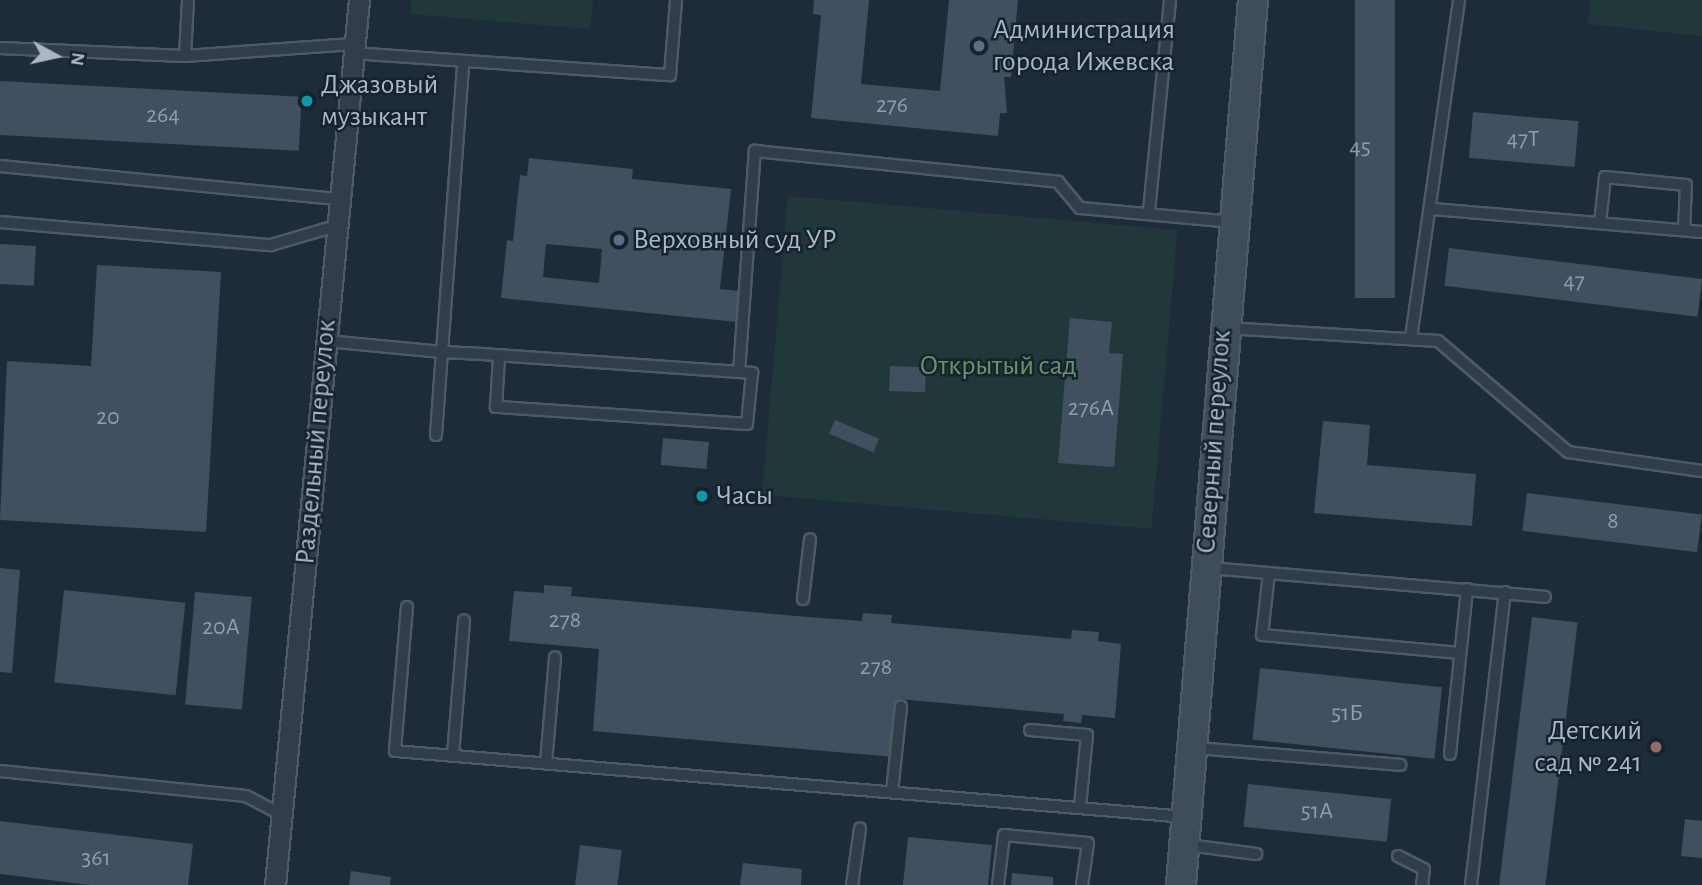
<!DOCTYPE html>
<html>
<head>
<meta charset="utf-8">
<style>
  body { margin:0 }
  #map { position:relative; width:1702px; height:885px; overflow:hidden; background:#1e2b39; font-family:"Alegreya Sans",sans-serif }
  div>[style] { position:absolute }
  .green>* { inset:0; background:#20383a; transform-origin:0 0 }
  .building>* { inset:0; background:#405061; transform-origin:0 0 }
  .roads { filter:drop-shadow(2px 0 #4f5a67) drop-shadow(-2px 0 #4f5a67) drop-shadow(0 2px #4f5a67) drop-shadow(0 -2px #4f5a67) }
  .lane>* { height:10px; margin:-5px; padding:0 5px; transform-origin:5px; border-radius:5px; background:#313d49 }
  .street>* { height:19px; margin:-9.5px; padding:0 9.5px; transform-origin:9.5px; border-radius:9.5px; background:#313d49 }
  .secondary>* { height:28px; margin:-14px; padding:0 14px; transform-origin:14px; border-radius:14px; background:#3f4c5c }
  .dots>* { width:19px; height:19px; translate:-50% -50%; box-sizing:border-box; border:4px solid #17222d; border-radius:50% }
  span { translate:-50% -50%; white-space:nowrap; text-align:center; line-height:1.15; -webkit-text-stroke:5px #17222d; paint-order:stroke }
  .number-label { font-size:24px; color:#909dad }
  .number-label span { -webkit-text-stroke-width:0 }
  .poi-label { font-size:28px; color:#abb7c6 }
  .left { translate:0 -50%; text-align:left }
  .right { translate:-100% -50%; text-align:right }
  .park-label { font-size:28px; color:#61986a }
  .street-label { font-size:28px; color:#abb7c6 }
  .north { position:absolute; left:21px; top:21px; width:70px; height:70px; -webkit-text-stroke:5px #17222d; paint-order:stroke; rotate:98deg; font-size:19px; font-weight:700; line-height:28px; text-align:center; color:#abb7c6 }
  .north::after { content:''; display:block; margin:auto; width:24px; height:32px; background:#abb7c6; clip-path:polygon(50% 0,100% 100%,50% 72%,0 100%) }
</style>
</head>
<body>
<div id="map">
  <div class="green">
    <div style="clip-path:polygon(412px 0,593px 0,590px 29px,410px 14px)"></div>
    <div style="clip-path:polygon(1590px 0,1702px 0,1702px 36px,1588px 24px)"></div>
    <div style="left:788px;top:196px;width:391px;height:300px;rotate:5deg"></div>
  </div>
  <div class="building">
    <div style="clip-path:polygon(814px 0,869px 0,861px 84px,940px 91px,949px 0,1018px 0,1011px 77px,1004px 77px,1007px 113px,1000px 113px,998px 136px,811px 118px,821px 15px,813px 14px)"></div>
    <div style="left:1355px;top:0;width:40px;height:298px"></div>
    <div style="left:0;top:81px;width:302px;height:54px;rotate:3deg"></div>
    <div style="left:1473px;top:112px;width:106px;height:46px;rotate:5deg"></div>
    <div style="clip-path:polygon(evenodd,529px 158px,633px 169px,632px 179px,731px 189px,720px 289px,740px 291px,737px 322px,501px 298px,507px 240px,513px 241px,520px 175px,527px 176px,529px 158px,546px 244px,602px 249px,599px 283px,543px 277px,546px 244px)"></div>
    <div style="left:0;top:244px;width:36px;height:40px;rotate:3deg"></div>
    <div style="left:1449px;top:248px;width:255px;height:38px;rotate:7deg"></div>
    <div style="clip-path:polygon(97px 265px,221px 272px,206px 532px,0 520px,7px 361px,91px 366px)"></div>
    <div style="clip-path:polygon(1070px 318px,1112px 322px,1109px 353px,1123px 354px,1114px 467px,1058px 463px)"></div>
    <div style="left:890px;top:366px;width:36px;height:25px;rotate:2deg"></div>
    <div style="left:835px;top:420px;width:48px;height:15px;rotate:23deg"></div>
    <div style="clip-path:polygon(1323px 421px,1370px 425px,1367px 465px,1476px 474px,1472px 526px,1314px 513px)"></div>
    <div style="left:663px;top:438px;width:46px;height:27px;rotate:5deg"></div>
    <div style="left:1527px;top:493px;width:176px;height:38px;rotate:7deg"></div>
    <div style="clip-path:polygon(0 568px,20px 570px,12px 673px,0 672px)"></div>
    <div style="clip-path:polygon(544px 585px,572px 587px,571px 596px,808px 617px,862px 621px,863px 613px,892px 615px,891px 623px,1071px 639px,1072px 630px,1099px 632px,1098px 641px,1121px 644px,1115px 718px,1082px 715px,1081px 723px,1063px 721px,1064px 714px,899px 699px,894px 757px,593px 731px,599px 649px,509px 641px,514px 591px,544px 593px)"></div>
    <div style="left:64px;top:590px;width:122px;height:93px;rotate:6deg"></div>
    <div style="left:195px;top:592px;width:57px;height:113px;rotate:5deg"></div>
    <div style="left:1532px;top:617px;width:46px;height:270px;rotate:7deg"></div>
    <div style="left:1260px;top:668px;width:183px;height:72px;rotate:6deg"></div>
    <div style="left:1248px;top:784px;width:144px;height:43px;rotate:6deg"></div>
    <div style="clip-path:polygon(1685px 819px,1702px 821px,1702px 858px,1681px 856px)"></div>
    <div style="clip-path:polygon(0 821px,193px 844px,188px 885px,90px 885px,0 874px)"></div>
    <div style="clip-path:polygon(908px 837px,992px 845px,988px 885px,903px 885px)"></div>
    <div style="left:580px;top:845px;width:42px;height:40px;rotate:7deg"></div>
    <div style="clip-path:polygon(743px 863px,802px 869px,801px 885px,740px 885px)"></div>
    <div style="clip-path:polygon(351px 871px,391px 877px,390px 885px,349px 885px)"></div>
    <div style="clip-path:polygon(1012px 873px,1053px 877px,1053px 885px,1011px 885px)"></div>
  </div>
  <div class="roads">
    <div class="lane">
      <div style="left:0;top:48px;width:185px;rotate:2.5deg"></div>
      <div style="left:185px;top:56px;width:168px;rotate:-4.1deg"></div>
      <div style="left:352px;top:53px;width:319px;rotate:4deg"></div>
      <div style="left:670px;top:75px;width:75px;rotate:-85.4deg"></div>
      <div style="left:185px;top:56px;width:56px;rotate:-86.9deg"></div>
      <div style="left:0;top:166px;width:341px;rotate:5.6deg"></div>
      <div style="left:1433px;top:209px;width:270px;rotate:4.9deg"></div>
      <div style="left:1149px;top:211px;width:212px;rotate:-84.3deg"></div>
      <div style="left:0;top:222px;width:272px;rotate:4.9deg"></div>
      <div style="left:271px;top:245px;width:68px;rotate:-16.3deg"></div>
      <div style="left:1600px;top:223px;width:46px;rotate:-83.8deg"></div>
      <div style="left:1605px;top:177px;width:81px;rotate:5.6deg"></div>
      <div style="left:1686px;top:185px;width:45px;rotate:92.5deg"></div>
      <div style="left:1227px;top:328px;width:211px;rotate:3.5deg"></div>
      <div style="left:1438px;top:341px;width:171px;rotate:40.5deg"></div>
      <div style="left:1568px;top:452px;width:135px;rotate:8.1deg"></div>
      <div style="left:1411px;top:338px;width:341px;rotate:-81.9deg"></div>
      <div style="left:326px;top:341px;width:117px;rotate:5.4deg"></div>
      <div style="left:442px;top:352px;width:290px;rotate:-85.8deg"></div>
      <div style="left:739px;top:372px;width:222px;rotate:-85.9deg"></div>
      <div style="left:755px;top:151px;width:305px;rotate:5.8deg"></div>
      <div style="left:1058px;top:182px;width:34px;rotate:50deg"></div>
      <div style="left:1080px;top:208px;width:154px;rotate:5.2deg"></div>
      <div style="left:436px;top:435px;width:83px;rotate:-85.9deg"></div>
      <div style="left:442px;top:352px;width:41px;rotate:2.8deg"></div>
      <div style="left:483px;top:354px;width:270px;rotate:4deg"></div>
      <div style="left:752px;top:373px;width:51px;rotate:95.6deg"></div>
      <div style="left:747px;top:424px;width:252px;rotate:-176.1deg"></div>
      <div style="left:496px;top:407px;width:51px;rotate:-86.6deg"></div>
      <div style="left:1209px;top:568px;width:337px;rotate:4.9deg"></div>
      <div style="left:1269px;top:573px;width:62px;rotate:96.4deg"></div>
      <div style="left:1262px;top:635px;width:199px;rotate:5.2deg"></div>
      <div style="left:803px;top:599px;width:60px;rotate:-83.3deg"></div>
      <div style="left:407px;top:607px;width:144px;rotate:94.8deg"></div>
      <div style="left:395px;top:751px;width:794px;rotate:4.77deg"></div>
      <div style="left:1030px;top:730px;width:57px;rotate:5deg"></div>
      <div style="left:1087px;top:735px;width:72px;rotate:95.6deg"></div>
      <div style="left:1195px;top:748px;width:206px;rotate:4.7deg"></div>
      <div style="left:1450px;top:754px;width:166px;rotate:-84.1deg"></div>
      <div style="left:453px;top:755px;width:135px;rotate:-85.3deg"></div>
      <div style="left:546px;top:763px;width:106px;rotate:-85.1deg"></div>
      <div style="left:0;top:771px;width:247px;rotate:5.8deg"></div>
      <div style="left:246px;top:796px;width:41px;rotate:27.8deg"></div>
      <div style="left:892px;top:792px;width:86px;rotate:-84deg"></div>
      <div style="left:1188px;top:845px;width:69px;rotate:7.5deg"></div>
      <div style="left:1398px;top:856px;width:29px;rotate:27deg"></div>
      <div style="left:1424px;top:869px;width:16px;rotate:97deg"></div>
      <div style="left:852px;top:885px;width:57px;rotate:-81.9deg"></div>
      <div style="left:998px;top:885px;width:50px;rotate:-83.2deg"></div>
      <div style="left:1004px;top:835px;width:84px;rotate:5.4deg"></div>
      <div style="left:1088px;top:843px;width:42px;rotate:98.1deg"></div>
      <div style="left:1471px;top:885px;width:295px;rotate:-83.4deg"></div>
    </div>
    <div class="street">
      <div style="left:275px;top:885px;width:889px;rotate:-84.58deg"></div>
    </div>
    <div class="secondary">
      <div style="left:1181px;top:885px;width:888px;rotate:-85.35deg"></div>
    </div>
  </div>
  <div class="dots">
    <div style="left:979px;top:46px;background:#5c6f8a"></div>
    <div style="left:307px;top:101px;background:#0f9aa8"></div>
    <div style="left:619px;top:240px;background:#5c6f8a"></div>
    <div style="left:702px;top:496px;background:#0f9aa8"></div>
    <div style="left:1656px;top:747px;background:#8d6e63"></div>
  </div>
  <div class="number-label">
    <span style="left:892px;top:106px">276</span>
    <span style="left:163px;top:116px">264</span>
    <span style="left:1523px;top:140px">47Т</span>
    <span style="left:1360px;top:148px">45</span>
    <span style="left:1574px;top:282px">47</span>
    <span style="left:1091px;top:409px">276А</span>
    <span style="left:108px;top:418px">20</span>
    <span style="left:1613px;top:522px">8</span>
    <span style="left:565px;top:621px">278</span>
    <span style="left:221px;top:628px">20А</span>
    <span style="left:876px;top:668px">278</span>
    <span style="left:1347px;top:714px">51Б</span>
    <span style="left:1317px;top:812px">51А</span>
    <span style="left:96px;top:859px">361</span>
  </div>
  <div class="poi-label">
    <span class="left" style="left:993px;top:46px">Администрация<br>города Ижевска</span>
    <span class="left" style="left:321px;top:101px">Джазовый<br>музыкант</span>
    <span class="left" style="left:633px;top:240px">Верховный суд УР</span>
    <span class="left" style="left:716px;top:496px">Часы</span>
    <span class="right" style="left:1642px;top:747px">Детский<br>сад № 241</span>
  </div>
  <div class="park-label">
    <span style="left:998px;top:366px">Открытый сад</span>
  </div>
  <div class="street-label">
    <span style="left:316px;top:442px;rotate:-85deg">Раздельный переулок</span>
    <span style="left:1214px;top:442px;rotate:-86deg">Северный переулок</span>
  </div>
  <div class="north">N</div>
</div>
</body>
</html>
